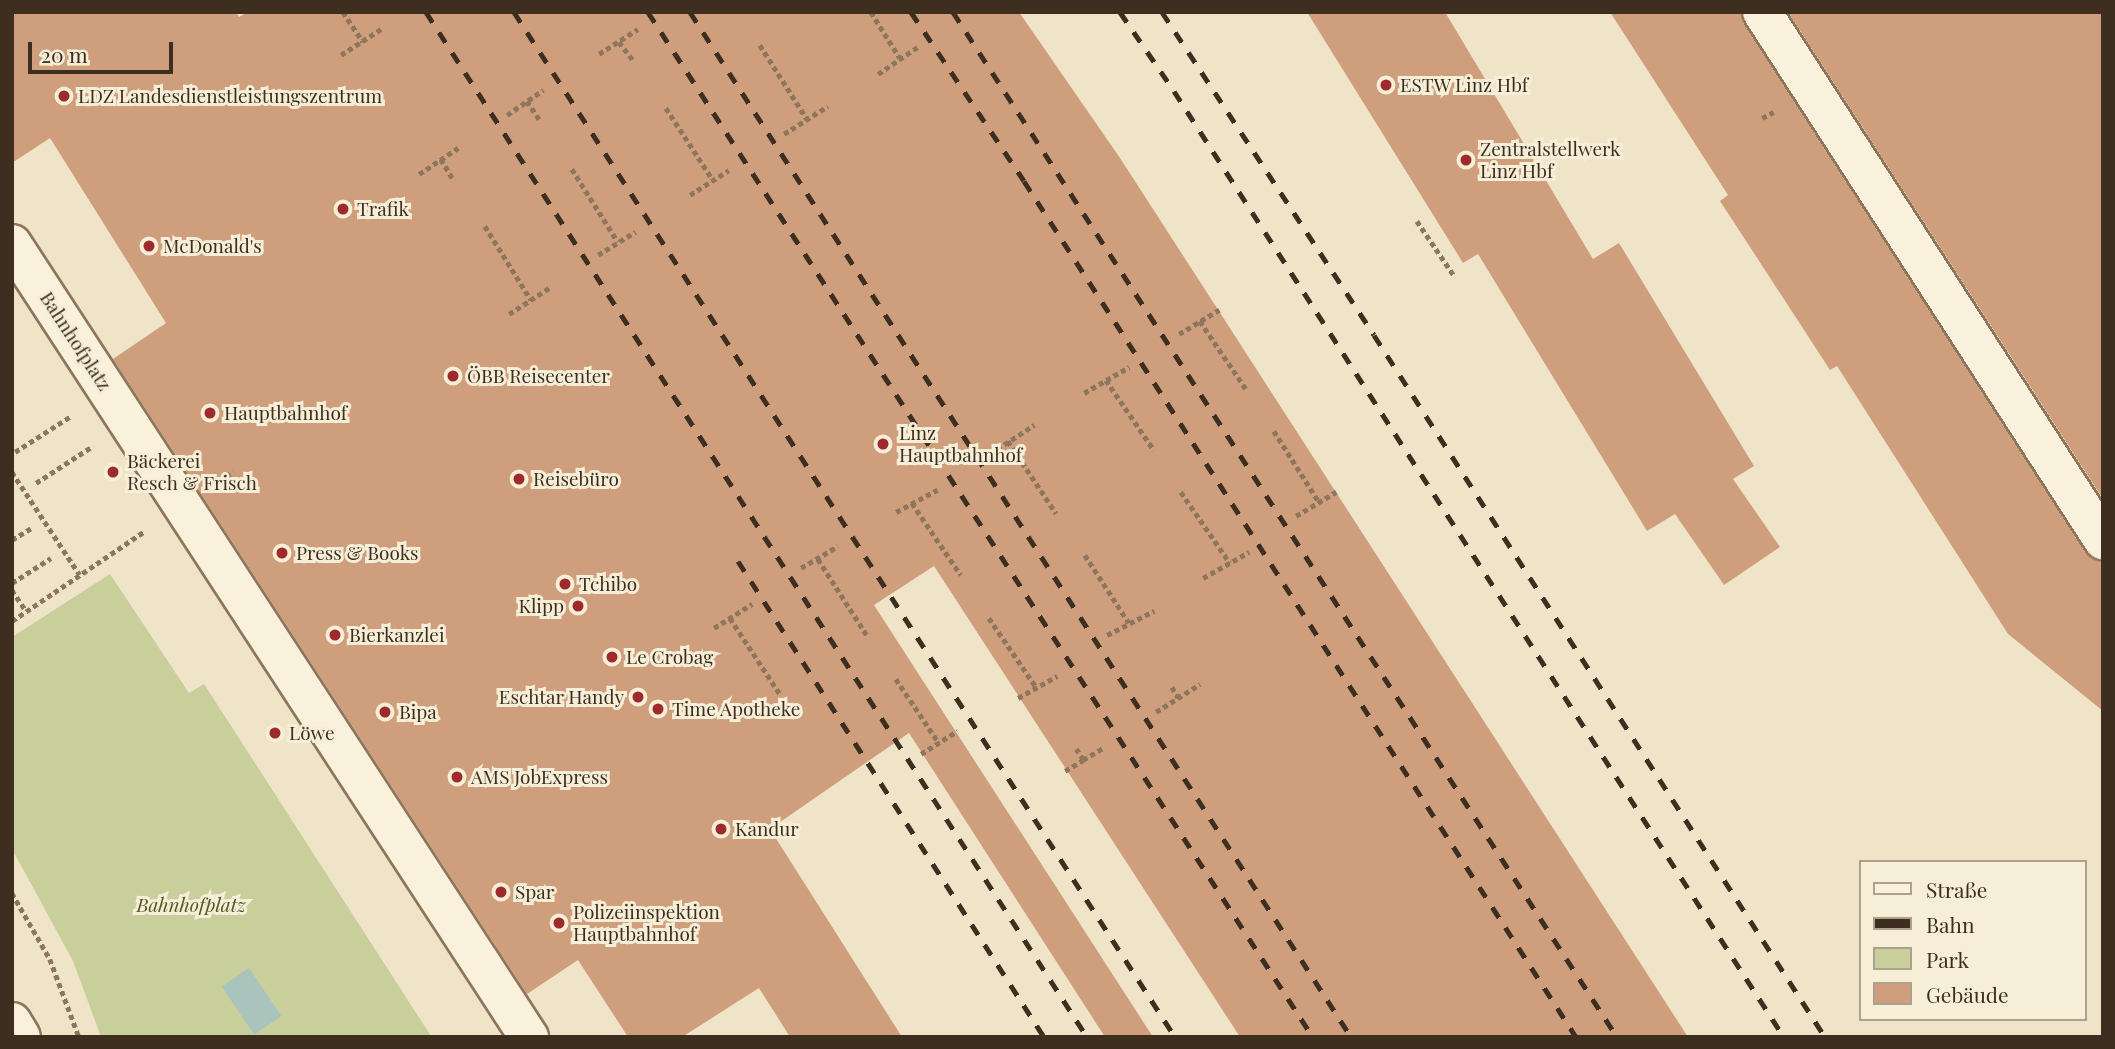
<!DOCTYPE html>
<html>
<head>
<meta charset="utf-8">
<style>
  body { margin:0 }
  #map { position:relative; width:2115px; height:1049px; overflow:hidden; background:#f0e4c8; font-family:"Playfair Display",serif }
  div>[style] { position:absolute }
  .green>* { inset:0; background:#c9cf9b }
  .water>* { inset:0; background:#a9c4bc; transform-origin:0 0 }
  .building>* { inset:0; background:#cf9f7d }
  .path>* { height:4.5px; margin-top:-2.25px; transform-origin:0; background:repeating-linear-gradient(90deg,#8d765c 0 5px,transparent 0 8.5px) }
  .roads { filter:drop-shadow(2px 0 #8d765c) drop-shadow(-2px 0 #8d765c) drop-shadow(0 2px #8d765c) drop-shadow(0 -2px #8d765c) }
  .minor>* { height:38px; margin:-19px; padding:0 19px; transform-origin:19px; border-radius:19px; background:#faf1dc }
  .rail>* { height:5px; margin-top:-2.5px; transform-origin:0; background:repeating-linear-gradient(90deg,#3d2e20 0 12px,transparent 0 24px) }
  .dots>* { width:19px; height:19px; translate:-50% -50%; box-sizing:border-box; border:4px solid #f7eed8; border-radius:50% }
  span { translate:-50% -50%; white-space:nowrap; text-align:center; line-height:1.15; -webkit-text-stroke:6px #f7eed8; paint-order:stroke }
  .poi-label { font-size:19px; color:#3d2e20 }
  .left { translate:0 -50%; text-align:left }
  .right { translate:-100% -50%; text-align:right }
  .street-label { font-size:19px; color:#3d2e20 }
  .park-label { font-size:19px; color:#4d5a26; font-style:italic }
  .frame { position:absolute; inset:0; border:14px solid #3d2e20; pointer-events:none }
  .legend { position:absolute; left:1859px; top:860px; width:228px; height:161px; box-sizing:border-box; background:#f7eed8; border:2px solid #ada18e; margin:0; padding:9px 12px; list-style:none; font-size:21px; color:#3d2e20 }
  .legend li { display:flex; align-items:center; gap:14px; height:35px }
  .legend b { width:35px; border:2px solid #ada18e }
  .scale { position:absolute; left:28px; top:42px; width:145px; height:32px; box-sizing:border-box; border:4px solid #3d2e20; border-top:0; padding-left:9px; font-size:21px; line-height:24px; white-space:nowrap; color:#3d2e20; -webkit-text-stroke:5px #f7eed8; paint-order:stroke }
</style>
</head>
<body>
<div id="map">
  <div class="green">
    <div style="clip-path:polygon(110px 574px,189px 693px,204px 684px,431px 1036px,101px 1037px,73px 961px,12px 849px,12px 637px)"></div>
  </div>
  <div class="water">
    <div style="left:249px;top:968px;width:58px;height:33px;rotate:56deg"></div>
  </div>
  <div class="building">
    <div style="clip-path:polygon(12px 12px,236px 12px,239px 17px,248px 12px,1019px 12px,1120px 158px,1688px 1037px,1240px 1037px,934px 566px,874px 605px,1153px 1037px,1105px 1037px,909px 733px,770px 829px,902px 1037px,790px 1037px,759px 988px,682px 1037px,628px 1037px,578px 960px,527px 994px,113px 359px,166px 323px,50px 138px,12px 163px)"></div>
    <div style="clip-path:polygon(1307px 12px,1445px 12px,1593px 259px,1619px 243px,1754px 466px,1733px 479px,1780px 547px,1724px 585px,1675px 514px,1647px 531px,1478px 254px,1463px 263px)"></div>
    <div style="clip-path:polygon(1610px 12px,1740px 12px,1744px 24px,2085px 552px,2092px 559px,2103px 562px,2103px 711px,2008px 634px,1837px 366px,1830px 370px,1720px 201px,1728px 195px)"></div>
    <div style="clip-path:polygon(1788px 12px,2103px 12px,2103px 499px)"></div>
  </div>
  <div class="path">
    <div style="left:343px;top:12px;width:36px;rotate:56deg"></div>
    <div style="left:871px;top:12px;width:54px;rotate:57.8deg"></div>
    <div style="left:619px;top:42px;width:24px;rotate:52deg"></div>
    <div style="left:760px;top:45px;width:88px;rotate:57.6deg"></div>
    <div style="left:599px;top:54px;width:46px;rotate:-32.7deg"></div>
    <div style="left:341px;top:55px;width:48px;rotate:-33deg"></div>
    <div style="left:878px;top:74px;width:50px;rotate:-34.3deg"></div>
    <div style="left:527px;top:101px;width:25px;rotate:56deg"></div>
    <div style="left:666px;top:108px;width:86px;rotate:56.9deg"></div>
    <div style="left:507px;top:115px;width:44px;rotate:-34.8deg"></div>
    <div style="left:1762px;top:118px;width:13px;rotate:-27deg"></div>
    <div style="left:784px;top:134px;width:52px;rotate:-32.5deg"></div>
    <div style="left:441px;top:159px;width:23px;rotate:59deg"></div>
    <div style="left:572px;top:169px;width:86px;rotate:57.8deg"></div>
    <div style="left:419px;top:174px;width:47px;rotate:-33.7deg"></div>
    <div style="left:690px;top:195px;width:46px;rotate:-32.7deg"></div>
    <div style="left:1417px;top:221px;width:68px;rotate:55.8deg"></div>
    <div style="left:485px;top:226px;width:87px;rotate:58.1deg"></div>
    <div style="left:598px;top:255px;width:44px;rotate:-31.9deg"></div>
    <div style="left:509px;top:314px;width:48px;rotate:-33deg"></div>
    <div style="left:1200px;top:321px;width:82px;rotate:55.9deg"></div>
    <div style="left:1179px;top:334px;width:47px;rotate:-31deg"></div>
    <div style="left:1106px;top:380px;width:85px;rotate:55.6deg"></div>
    <div style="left:1084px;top:393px;width:52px;rotate:-30deg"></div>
    <div style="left:1274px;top:431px;width:84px;rotate:57.6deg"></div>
    <div style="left:1008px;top:441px;width:87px;rotate:56.3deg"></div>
    <div style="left:15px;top:452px;width:67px;rotate:-32.7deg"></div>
    <div style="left:990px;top:454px;width:53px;rotate:-33.4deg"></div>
    <div style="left:12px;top:472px;width:123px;rotate:56.6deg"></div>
    <div style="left:219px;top:481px;width:17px;rotate:-33deg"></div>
    <div style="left:36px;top:483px;width:68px;rotate:-33deg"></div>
    <div style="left:1181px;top:492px;width:86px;rotate:55.4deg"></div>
    <div style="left:912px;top:503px;width:87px;rotate:55.8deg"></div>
    <div style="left:896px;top:512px;width:47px;rotate:-28.2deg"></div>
    <div style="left:1296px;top:516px;width:47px;rotate:-31deg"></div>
    <div style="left:12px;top:540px;width:22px;rotate:-32deg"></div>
    <div style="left:1085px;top:555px;width:81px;rotate:57.1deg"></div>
    <div style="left:818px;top:559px;width:93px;rotate:57.3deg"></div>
    <div style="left:801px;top:568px;width:43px;rotate:-30.7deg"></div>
    <div style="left:1203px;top:578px;width:53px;rotate:-29.5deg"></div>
    <div style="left:12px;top:583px;width:46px;rotate:-32.7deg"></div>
    <div style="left:12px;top:590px;width:25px;rotate:56deg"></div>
    <div style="left:730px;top:618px;width:91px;rotate:56.7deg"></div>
    <div style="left:989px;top:618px;width:83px;rotate:55.7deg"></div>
    <div style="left:12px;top:621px;width:161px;rotate:-34.1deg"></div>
    <div style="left:714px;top:628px;width:45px;rotate:-32.3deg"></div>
    <div style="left:1107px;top:635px;width:53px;rotate:-27.1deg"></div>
    <div style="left:896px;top:679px;width:77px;rotate:56.1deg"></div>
    <div style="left:1172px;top:687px;width:12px;rotate:59deg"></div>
    <div style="left:1018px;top:698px;width:45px;rotate:-29.4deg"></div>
    <div style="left:1156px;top:712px;width:52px;rotate:-32.5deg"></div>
    <div style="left:921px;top:754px;width:43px;rotate:-32.6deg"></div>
    <div style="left:1083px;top:760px;width:23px;rotate:-31deg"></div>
    <div style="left:1065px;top:771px;width:21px;rotate:-31deg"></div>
    <div style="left:1083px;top:760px;width:13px;rotate:-122deg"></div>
    <div style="left:12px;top:893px;width:76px;rotate:60.1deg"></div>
    <div style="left:50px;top:959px;width:83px;rotate:69.6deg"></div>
  </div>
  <div class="roads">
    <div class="minor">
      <div style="left:1762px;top:12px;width:629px;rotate:57.14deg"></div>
      <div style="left:12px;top:244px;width:947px;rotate:56.9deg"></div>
      <div style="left:12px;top:1022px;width:17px;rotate:59deg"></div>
    </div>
  </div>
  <div class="rail">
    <div style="left:426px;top:12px;width:1220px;rotate:57.18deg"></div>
    <div style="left:514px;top:12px;width:1220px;rotate:57.18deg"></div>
    <div style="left:648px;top:12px;width:1222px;rotate:57.03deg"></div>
    <div style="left:690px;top:12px;width:1220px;rotate:57.18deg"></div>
    <div style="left:911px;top:12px;width:203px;rotate:56.2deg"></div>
    <div style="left:1024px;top:181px;width:1019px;rotate:57.18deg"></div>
    <div style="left:953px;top:12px;width:1221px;rotate:57.06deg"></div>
    <div style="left:1120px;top:12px;width:96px;rotate:55.6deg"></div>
    <div style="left:1174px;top:91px;width:1126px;rotate:57.19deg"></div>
    <div style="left:1162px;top:12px;width:386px;rotate:56.7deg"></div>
    <div style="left:1374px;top:335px;width:834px;rotate:57.28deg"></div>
    <div style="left:738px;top:561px;width:566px;rotate:57.26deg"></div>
  </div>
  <div class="dots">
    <div style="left:1386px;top:85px;background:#9e2a2b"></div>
    <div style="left:64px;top:96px;background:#9e2a2b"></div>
    <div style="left:1466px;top:160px;background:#9e2a2b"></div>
    <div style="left:343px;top:209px;background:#9e2a2b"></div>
    <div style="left:149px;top:246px;background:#9e2a2b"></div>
    <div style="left:453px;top:376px;background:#9e2a2b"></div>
    <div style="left:210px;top:413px;background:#9e2a2b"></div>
    <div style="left:883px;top:444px;background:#9e2a2b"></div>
    <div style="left:113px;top:472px;background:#9e2a2b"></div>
    <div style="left:519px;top:479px;background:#9e2a2b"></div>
    <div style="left:282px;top:553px;background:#9e2a2b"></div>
    <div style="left:565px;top:584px;background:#9e2a2b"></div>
    <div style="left:578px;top:606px;background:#9e2a2b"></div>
    <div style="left:335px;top:635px;background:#9e2a2b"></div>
    <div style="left:612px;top:657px;background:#9e2a2b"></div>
    <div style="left:638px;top:697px;background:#9e2a2b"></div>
    <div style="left:658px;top:709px;background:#9e2a2b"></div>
    <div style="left:385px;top:712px;background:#9e2a2b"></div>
    <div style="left:275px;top:733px;background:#9e2a2b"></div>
    <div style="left:457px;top:777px;background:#9e2a2b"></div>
    <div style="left:721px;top:829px;background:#9e2a2b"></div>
    <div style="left:501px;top:892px;background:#9e2a2b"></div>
    <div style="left:559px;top:923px;background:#9e2a2b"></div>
  </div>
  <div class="poi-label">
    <span class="left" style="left:1400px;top:85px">ESTW Linz Hbf</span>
    <span class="left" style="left:78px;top:96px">LDZ Landesdienstleistungszentrum</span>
    <span class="left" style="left:1480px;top:160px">Zentralstellwerk<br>Linz Hbf</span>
    <span class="left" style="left:357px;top:209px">Trafik</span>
    <span class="left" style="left:163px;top:246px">McDonald's</span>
    <span class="left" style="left:467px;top:376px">ÖBB Reisecenter</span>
    <span class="left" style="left:224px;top:413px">Hauptbahnhof</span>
    <span class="left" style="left:899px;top:444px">Linz<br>Hauptbahnhof</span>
    <span class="left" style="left:127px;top:472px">Bäckerei<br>Resch &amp; Frisch</span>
    <span class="left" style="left:533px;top:479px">Reisebüro</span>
    <span class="left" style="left:296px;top:553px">Press &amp; Books</span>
    <span class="left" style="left:579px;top:584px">Tchibo</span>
    <span class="right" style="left:564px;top:606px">Klipp</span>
    <span class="left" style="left:349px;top:635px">Bierkanzlei</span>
    <span class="left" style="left:626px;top:657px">Le Crobag</span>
    <span class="right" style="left:624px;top:697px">Eschtar Handy</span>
    <span class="left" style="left:672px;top:709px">Time Apotheke</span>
    <span class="left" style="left:399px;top:712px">Bipa</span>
    <span class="left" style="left:289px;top:733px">Löwe</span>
    <span class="left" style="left:471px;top:777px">AMS JobExpress</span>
    <span class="left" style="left:735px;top:829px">Kandur</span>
    <span class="left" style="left:515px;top:892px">Spar</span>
    <span class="left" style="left:573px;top:923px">Polizeiinspektion<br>Hauptbahnhof</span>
  </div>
  <div class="street-label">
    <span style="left:76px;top:341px;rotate:57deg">Bahnhofplatz</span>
  </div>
  <div class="park-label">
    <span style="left:191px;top:905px">Bahnhofplatz</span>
  </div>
  <div class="frame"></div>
  <ul class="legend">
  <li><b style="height:9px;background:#faf1dc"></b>Straße</li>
  <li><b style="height:9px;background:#3d2e20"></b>Bahn</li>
  <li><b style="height:19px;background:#c9cf9b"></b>Park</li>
  <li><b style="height:19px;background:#cf9f7d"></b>Gebäude</li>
  </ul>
  <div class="scale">20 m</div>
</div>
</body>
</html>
